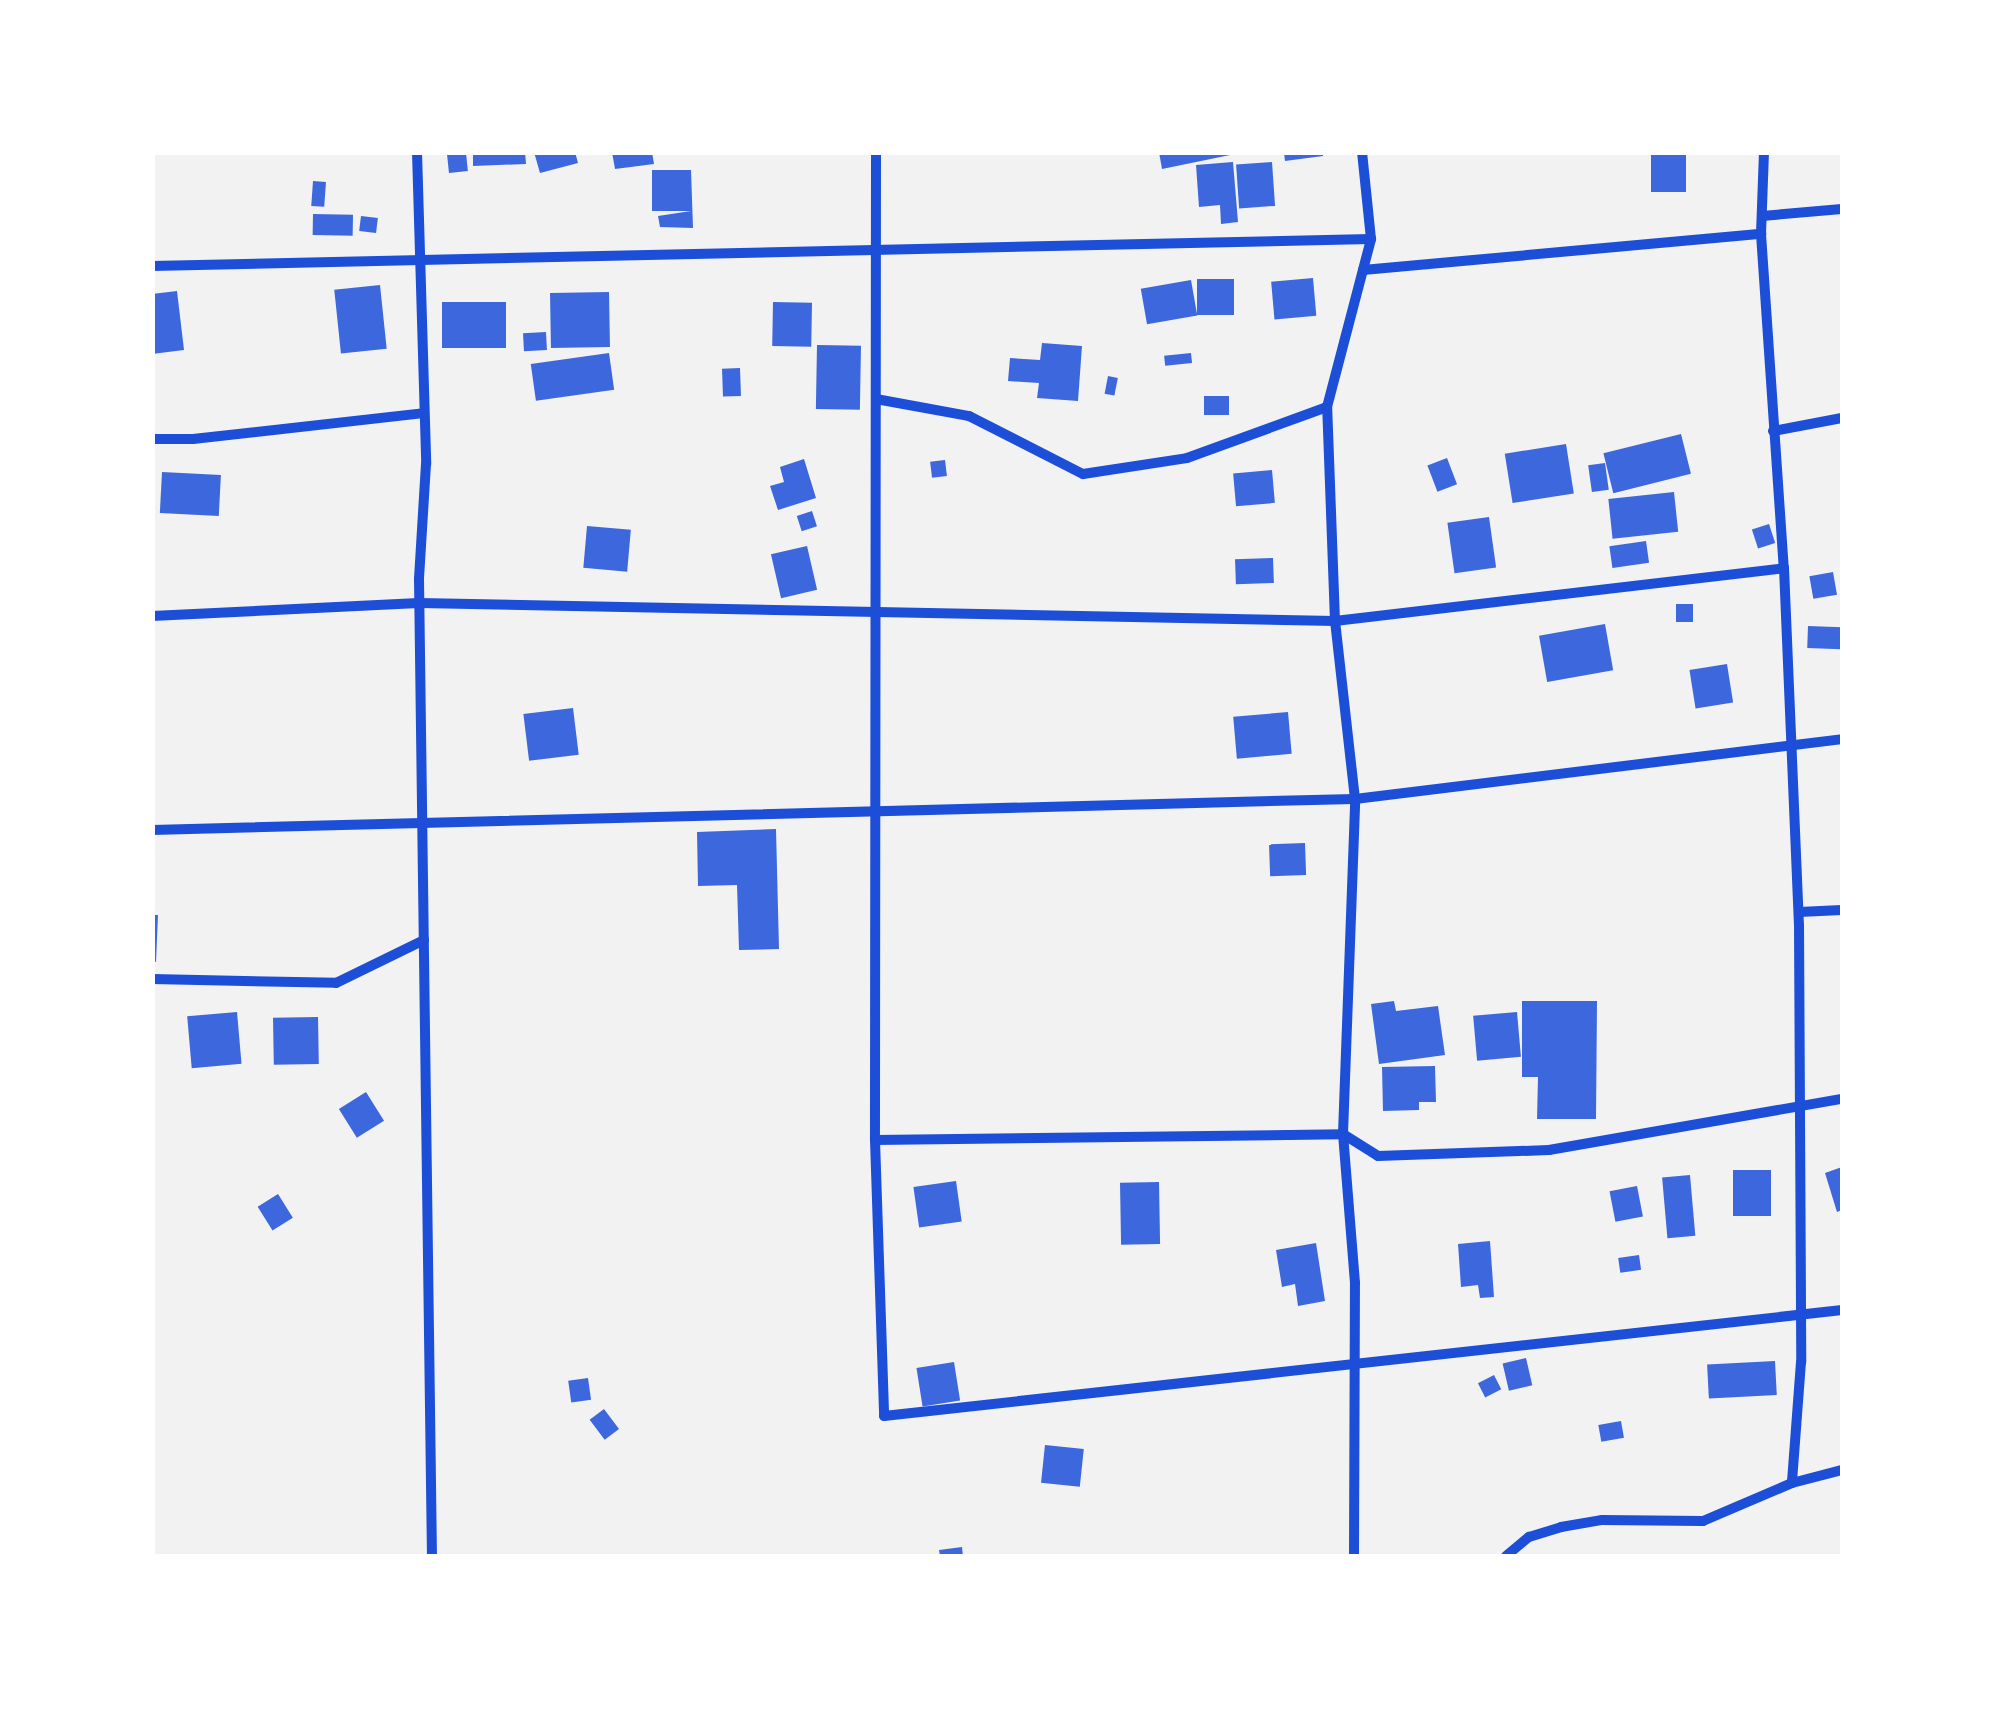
<!DOCTYPE html>
<html>
<head>
<meta charset="utf-8">
<style>
  body { margin:0 }
  #map { position:relative; width:1995px; height:1709px; overflow:hidden; background:#f2f2f2; font-family:Rubik,sans-serif }
  div>[style] { position:absolute }
  .building>* { inset:0; background:#3d67dc; transform-origin:0 0 }
  .minor>* { height:10px; margin:-5px; padding:0 5px; transform-origin:5px; border-radius:5px; background:#1d4ed8 }
  span { translate:-50% -50%; white-space:nowrap; text-align:center; line-height:1.15; -webkit-text-stroke:8px #fff; paint-order:stroke }
  .frame { position:absolute; inset:0; border:155px solid #fff; pointer-events:none }
</style>
</head>
<body>
<div id="map">
  <div class="building">
    <div style="clip-path:polygon(473px 152px,525px 152px,526px 164px,473px 166px)"></div>
    <div style="clip-path:polygon(534px 152px,575px 152px,578px 163px,540px 173px)"></div>
    <div style="clip-path:polygon(612px 152px,652px 152px,654px 164px,615px 169px)"></div>
    <div style="clip-path:polygon(1159px 152px,1235px 152px,1235px 154px,1162px 169px)"></div>
    <div style="clip-path:polygon(1284px 152px,1323px 152px,1323px 156px,1285px 161px)"></div>
    <div style="left:1651px;top:152px;width:35px;height:40px"></div>
    <div style="left:466px;top:153px;width:18px;height:19px;rotate:84deg"></div>
    <div style="clip-path:polygon(1233px 162px,1238px 222px,1221px 224px,1220px 205px,1199px 207px,1196px 165px)"></div>
    <div style="left:1272px;top:162px;width:44px;height:36px;rotate:86deg"></div>
    <div style="clip-path:polygon(652px 170px,691px 170px,693px 228px,660px 227px,658px 216px,691px 211px,652px 211px)"></div>
    <div style="left:313px;top:181px;width:13px;height:25px;rotate:4deg"></div>
    <div style="left:313px;top:214px;width:40px;height:21px;rotate:1deg"></div>
    <div style="left:361px;top:216px;width:17px;height:15px;rotate:7deg"></div>
    <div style="left:1313px;top:278px;width:38px;height:42px;rotate:85deg"></div>
    <div style="left:1197px;top:279px;width:37px;height:36px"></div>
    <div style="left:1191px;top:280px;width:36px;height:51px;rotate:80deg"></div>
    <div style="left:380px;top:285px;width:64px;height:46px;rotate:84deg"></div>
    <div style="clip-path:polygon(177px 291px,184px 350px,152px 354px,152px 294px)"></div>
    <div style="left:609px;top:292px;width:55px;height:59px;rotate:89deg"></div>
    <div style="left:506px;top:302px;width:46px;height:64px;rotate:90deg"></div>
    <div style="left:773px;top:302px;width:39px;height:44px;rotate:1deg"></div>
    <div style="left:546px;top:332px;width:18px;height:23px;rotate:87deg"></div>
    <div style="clip-path:polygon(1042px 343px,1082px 346px,1078px 401px,1037px 398px,1039px 383px,1008px 381px,1010px 358px,1040px 360px)"></div>
    <div style="left:817px;top:345px;width:44px;height:64px;rotate:1deg"></div>
    <div style="left:609px;top:353px;width:37px;height:79px;rotate:82deg"></div>
    <div style="left:1191px;top:353px;width:10px;height:27px;rotate:84deg"></div>
    <div style="left:740px;top:368px;width:28px;height:18px;rotate:88deg"></div>
    <div style="left:1108px;top:376px;width:10px;height:18px;rotate:11deg"></div>
    <div style="left:1204px;top:396px;width:25px;height:19px"></div>
    <div style="left:1681px;top:434px;width:41px;height:80px;rotate:76deg"></div>
    <div style="left:1566px;top:444px;width:50px;height:62px;rotate:81deg"></div>
    <div style="left:1447px;top:458px;width:28px;height:21px;rotate:69deg"></div>
    <div style="clip-path:polygon(804px 459px,816px 498px,778px 510px,770px 486px,784px 482px,780px 467px)"></div>
    <div style="left:945px;top:460px;width:16px;height:15px;rotate:83deg"></div>
    <div style="left:1605px;top:463px;width:27px;height:17px;rotate:82deg"></div>
    <div style="left:1272px;top:470px;width:33px;height:39px;rotate:85deg"></div>
    <div style="left:162px;top:472px;width:59px;height:41px;rotate:3deg"></div>
    <div style="left:1674px;top:492px;width:40px;height:66px;rotate:84deg"></div>
    <div style="left:812px;top:511px;width:16px;height:16px;rotate:72deg"></div>
    <div style="left:1489px;top:517px;width:51px;height:42px;rotate:82deg"></div>
    <div style="left:1769px;top:524px;width:20px;height:18px;rotate:72deg"></div>
    <div style="left:587px;top:526px;width:44px;height:42px;rotate:5deg"></div>
    <div style="left:1646px;top:541px;width:22px;height:37px;rotate:82deg"></div>
    <div style="left:807px;top:546px;width:45px;height:37px;rotate:77deg"></div>
    <div style="left:1273px;top:558px;width:25px;height:38px;rotate:88deg"></div>
    <div style="left:1833px;top:572px;width:23px;height:24px;rotate:80deg"></div>
    <div style="left:1676px;top:604px;width:17px;height:18px"></div>
    <div style="left:1605px;top:624px;width:47px;height:67px;rotate:80deg"></div>
    <div style="left:1808px;top:626px;width:34px;height:22px;rotate:2deg"></div>
    <div style="left:1727px;top:664px;width:39px;height:38px;rotate:81deg"></div>
    <div style="left:573px;top:708px;width:47px;height:50px;rotate:83deg"></div>
    <div style="left:1288px;top:712px;width:42px;height:55px;rotate:85deg"></div>
    <div style="clip-path:polygon(776px 829px,779px 949px,739px 950px,737px 885px,698px 886px,697px 832px)"></div>
    <div style="left:1305px;top:843px;width:32px;height:36px;rotate:88deg"></div>
    <div style="clip-path:polygon(152px 915px,158px 915px,156px 962px,152px 961px)"></div>
    <div style="clip-path:polygon(1394px 1001px,1396px 1011px,1438px 1006px,1445px 1055px,1379px 1064px,1371px 1004px)"></div>
    <div style="clip-path:polygon(1522px 1001px,1597px 1001px,1596px 1119px,1537px 1119px,1538px 1077px,1522px 1077px)"></div>
    <div style="left:237px;top:1012px;width:52px;height:50px;rotate:85deg"></div>
    <div style="left:1517px;top:1012px;width:45px;height:44px;rotate:85deg"></div>
    <div style="left:318px;top:1017px;width:47px;height:45px;rotate:89deg"></div>
    <div style="clip-path:polygon(1435px 1066px,1436px 1102px,1419px 1102px,1419px 1110px,1383px 1111px,1382px 1067px)"></div>
    <div style="left:366px;top:1092px;width:34px;height:32px;rotate:58deg"></div>
    <div style="clip-path:polygon(1842px 1167px,1842px 1210px,1837px 1212px,1825px 1173px)"></div>
    <div style="left:1733px;top:1170px;width:38px;height:46px"></div>
    <div style="left:1690px;top:1175px;width:61px;height:28px;rotate:85deg"></div>
    <div style="left:956px;top:1181px;width:41px;height:43px;rotate:82deg"></div>
    <div style="left:1159px;top:1182px;width:62px;height:39px;rotate:89deg"></div>
    <div style="left:1637px;top:1186px;width:31px;height:28px;rotate:79deg"></div>
    <div style="left:278px;top:1194px;width:28px;height:24px;rotate:58deg"></div>
    <div style="clip-path:polygon(1490px 1241px,1494px 1297px,1480px 1298px,1478px 1285px,1461px 1287px,1458px 1244px)"></div>
    <div style="clip-path:polygon(1316px 1243px,1325px 1301px,1298px 1306px,1295px 1284px,1282px 1287px,1276px 1250px)"></div>
    <div style="left:1639px;top:1255px;width:15px;height:21px;rotate:82deg"></div>
    <div style="left:1526px;top:1358px;width:28px;height:24px;rotate:77deg"></div>
    <div style="left:1775px;top:1361px;width:34px;height:68px;rotate:87deg"></div>
    <div style="left:954px;top:1362px;width:39px;height:38px;rotate:81deg"></div>
    <div style="left:1494px;top:1375px;width:16px;height:18px;rotate:63deg"></div>
    <div style="left:588px;top:1378px;width:22px;height:20px;rotate:82deg"></div>
    <div style="left:604px;top:1409px;width:25px;height:18px;rotate:53deg"></div>
    <div style="left:1621px;top:1421px;width:17px;height:23px;rotate:80deg"></div>
    <div style="left:1045px;top:1445px;width:39px;height:38px;rotate:6deg"></div>
    <div style="clip-path:polygon(962px 1547px,963px 1556px,940px 1556px,939px 1550px)"></div>
  </div>
  <div class="minor">
    <div style="left:417px;top:152px;width:312px;rotate:88.3deg"></div>
    <div style="left:426px;top:464px;width:115px;rotate:93.5deg"></div>
    <div style="left:419px;top:579px;width:977px;rotate:89.24deg"></div>
    <div style="left:876px;top:152px;width:988px;rotate:90.06deg"></div>
    <div style="left:875px;top:1140px;width:276px;rotate:88.1deg"></div>
    <div style="left:884px;top:1416px;width:964px;rotate:-6.31deg"></div>
    <div style="left:1764px;top:152px;width:82px;rotate:92.1deg"></div>
    <div style="left:1761px;top:234px;width:335px;rotate:86.1deg"></div>
    <div style="left:1784px;top:568px;width:357px;rotate:87.6deg"></div>
    <div style="left:1799px;top:925px;width:437px;rotate:89.7deg"></div>
    <div style="left:1801px;top:1362px;width:121px;rotate:94.3deg"></div>
    <div style="left:1762px;top:216px;width:80px;rotate:-5deg"></div>
    <div style="left:152px;top:266px;width:1219px;rotate:-1.27deg"></div>
    <div style="left:1363px;top:270px;width:400px;rotate:-5.2deg"></div>
    <div style="left:876px;top:399px;width:95px;rotate:10.4deg"></div>
    <div style="left:969px;top:416px;width:128px;rotate:27deg"></div>
    <div style="left:1083px;top:474px;width:105px;rotate:-8.7deg"></div>
    <div style="left:1187px;top:458px;width:149px;rotate:-20deg"></div>
    <div style="left:1773px;top:431px;width:70px;rotate:-10.7deg"></div>
    <div style="left:152px;top:439px;width:41px"></div>
    <div style="left:193px;top:439px;width:232px;rotate:-6.4deg"></div>
    <div style="left:152px;top:616px;width:267px;rotate:-2.8deg"></div>
    <div style="left:419px;top:603px;width:916px;rotate:1.13deg"></div>
    <div style="left:1335px;top:621px;width:452px;rotate:-6.7deg"></div>
    <div style="left:152px;top:830px;width:1203px;rotate:-1.48deg"></div>
    <div style="left:1355px;top:799px;width:491px;rotate:-7deg"></div>
    <div style="left:1799px;top:912px;width:43px;rotate:-2.7deg"></div>
    <div style="left:152px;top:979px;width:184px;rotate:1.2deg"></div>
    <div style="left:336px;top:983px;width:98px;rotate:-26deg"></div>
    <div style="left:875px;top:1140px;width:468px;rotate:-0.7deg"></div>
    <div style="left:1343px;top:1134px;width:41px;rotate:32.2deg"></div>
    <div style="left:1378px;top:1156px;width:171px;rotate:-2deg"></div>
    <div style="left:1549px;top:1150px;width:297px;rotate:-9.9deg"></div>
    <div style="left:1354px;top:1556px;width:273px;rotate:-89.8deg"></div>
    <div style="left:1355px;top:1283px;width:149px;rotate:-94.6deg"></div>
    <div style="left:1343px;top:1134px;width:335px;rotate:-87.9deg"></div>
    <div style="left:1355px;top:799px;width:179px;rotate:-96.4deg"></div>
    <div style="left:1335px;top:621px;width:214px;rotate:-92.1deg"></div>
    <div style="left:1327px;top:407px;width:174px;rotate:-75.3deg"></div>
    <div style="left:1371px;top:239px;width:87px;rotate:-95.9deg"></div>
    <div style="left:1506px;top:1556px;width:30px;rotate:-40deg"></div>
    <div style="left:1529px;top:1537px;width:34px;rotate:-17deg"></div>
    <div style="left:1561px;top:1527px;width:42px;rotate:-9.7deg"></div>
    <div style="left:1602px;top:1520px;width:101px;rotate:0.6deg"></div>
    <div style="left:1703px;top:1521px;width:97px;rotate:-23.1deg"></div>
    <div style="left:1792px;top:1483px;width:52px;rotate:-14.6deg"></div>
  </div>
  <div class="frame"></div>
</div>
</body>
</html>
